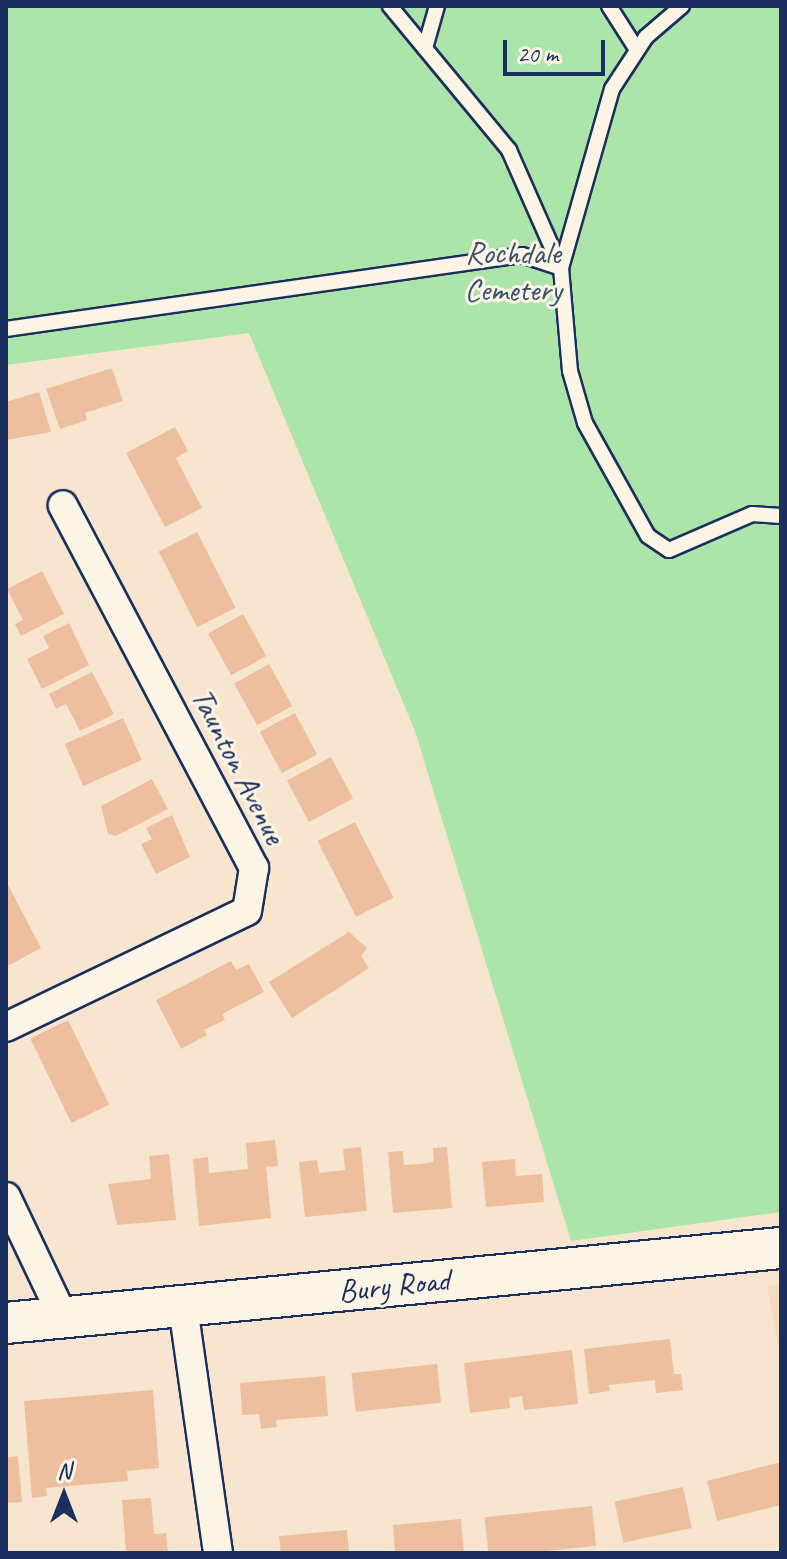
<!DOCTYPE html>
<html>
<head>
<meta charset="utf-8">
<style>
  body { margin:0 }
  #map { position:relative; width:787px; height:1559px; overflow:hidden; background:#f8e5d0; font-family:Caveat,sans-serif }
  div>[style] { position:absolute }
  .built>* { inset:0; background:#f5dac1 }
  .green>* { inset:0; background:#ace5a9 }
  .building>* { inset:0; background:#eebf9e; transform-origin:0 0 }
  .roads { filter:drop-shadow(2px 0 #1b2f5e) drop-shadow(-2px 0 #1b2f5e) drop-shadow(0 2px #1b2f5e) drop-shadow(0 -2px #1b2f5e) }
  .lane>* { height:14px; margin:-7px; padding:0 7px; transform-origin:7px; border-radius:7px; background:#fcf5e5 }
  .street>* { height:28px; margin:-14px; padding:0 14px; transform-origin:14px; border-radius:14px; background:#fcf5e5 }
  .secondary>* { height:40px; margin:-20px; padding:0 20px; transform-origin:20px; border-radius:20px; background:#fcf5e5 }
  span { translate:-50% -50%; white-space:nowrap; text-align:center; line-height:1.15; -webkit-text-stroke:6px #fcf5e5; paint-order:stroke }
  .park-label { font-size:32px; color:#38536d }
  .street-label { font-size:32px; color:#1b2f5e }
  .frame { position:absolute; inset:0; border:8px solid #1b2f5e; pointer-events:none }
  .north { position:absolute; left:24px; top:1455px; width:80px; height:80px; -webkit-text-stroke:6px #fcf5e5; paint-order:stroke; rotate:0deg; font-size:22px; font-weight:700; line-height:32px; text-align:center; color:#1b2f5e }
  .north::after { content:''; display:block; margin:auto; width:28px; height:36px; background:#1b2f5e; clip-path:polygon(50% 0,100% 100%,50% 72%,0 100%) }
  .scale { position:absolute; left:503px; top:40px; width:102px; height:36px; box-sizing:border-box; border:4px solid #1b2f5e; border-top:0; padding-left:10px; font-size:24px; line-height:28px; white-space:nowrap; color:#1b2f5e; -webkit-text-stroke:6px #fcf5e5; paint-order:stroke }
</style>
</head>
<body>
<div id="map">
  <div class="built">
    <div style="clip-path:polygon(781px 1284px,781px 1361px,767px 1286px)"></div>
  </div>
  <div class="green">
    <div style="clip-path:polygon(6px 6px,781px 6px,781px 1212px,571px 1241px,415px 731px,249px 333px,6px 365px)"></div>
  </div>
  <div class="building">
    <div style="clip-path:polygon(112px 368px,123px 401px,85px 413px,87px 420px,60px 429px,46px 389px)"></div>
    <div style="clip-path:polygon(39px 392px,51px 432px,6px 440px,6px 402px)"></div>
    <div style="clip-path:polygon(175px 427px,188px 451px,176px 458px,202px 508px,165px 527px,126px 453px)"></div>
    <div style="left:197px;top:532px;width:85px;height:43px;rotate:63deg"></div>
    <div style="clip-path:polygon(42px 571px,64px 614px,21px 636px,15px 624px,23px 620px,7px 589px)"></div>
    <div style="left:243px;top:614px;width:48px;height:40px;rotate:61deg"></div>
    <div style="clip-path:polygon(69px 623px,89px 665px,42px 689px,27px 659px,49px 648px,43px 636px)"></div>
    <div style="left:269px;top:664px;width:48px;height:40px;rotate:61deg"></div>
    <div style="clip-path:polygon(92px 672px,114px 714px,80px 731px,66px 704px,56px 709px,49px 694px)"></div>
    <div style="left:295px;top:713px;width:47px;height:40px;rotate:62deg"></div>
    <div style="left:123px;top:718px;width:46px;height:64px;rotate:66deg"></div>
    <div style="left:331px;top:757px;width:47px;height:50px;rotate:62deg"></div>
    <div style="clip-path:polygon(152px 779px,168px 809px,116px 836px,108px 834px,101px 806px)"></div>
    <div style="clip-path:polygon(172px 815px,190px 857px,156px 874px,141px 844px,152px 839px,146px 828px)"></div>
    <div style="left:355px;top:822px;width:85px;height:42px;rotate:63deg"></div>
    <div style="clip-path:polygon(6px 881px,41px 948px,6px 967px)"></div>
    <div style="clip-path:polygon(349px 932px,367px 948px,361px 956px,369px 968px,292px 1018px,269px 982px)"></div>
    <div style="clip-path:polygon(231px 961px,236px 970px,249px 964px,264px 992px,222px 1014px,225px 1020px,204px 1030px,207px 1035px,181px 1049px,156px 1000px)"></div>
    <div style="left:68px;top:1020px;width:94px;height:42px;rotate:64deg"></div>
    <div style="clip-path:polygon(275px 1140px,278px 1166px,266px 1167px,271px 1218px,199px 1226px,193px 1159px,208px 1157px,209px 1173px,248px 1169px,246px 1143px)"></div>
    <div style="clip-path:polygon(361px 1147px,367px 1211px,305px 1217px,299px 1162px,317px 1160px,319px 1173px,345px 1170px,343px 1149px)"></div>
    <div style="clip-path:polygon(447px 1147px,452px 1208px,393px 1213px,388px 1152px,403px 1151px,404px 1165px,419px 1164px,434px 1162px,433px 1148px)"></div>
    <div style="clip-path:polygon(169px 1154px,176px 1220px,117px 1225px,108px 1184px,151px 1179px,149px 1156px)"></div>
    <div style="clip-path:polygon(515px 1159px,516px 1176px,542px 1174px,544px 1202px,486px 1207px,482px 1162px)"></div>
    <div style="clip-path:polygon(670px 1339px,674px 1374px,681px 1374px,683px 1390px,656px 1393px,655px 1380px,609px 1385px,610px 1391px,589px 1394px,584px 1349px)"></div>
    <div style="clip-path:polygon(572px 1350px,578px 1404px,524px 1410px,522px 1396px,509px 1398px,510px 1408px,470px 1413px,464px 1363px)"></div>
    <div style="left:437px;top:1364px;width:39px;height:86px;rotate:84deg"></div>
    <div style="clip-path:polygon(325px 1376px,328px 1416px,276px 1420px,277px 1427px,261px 1429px,259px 1414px,242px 1415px,240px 1383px)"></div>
    <div style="clip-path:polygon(153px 1390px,159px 1468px,127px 1471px,128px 1481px,46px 1488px,47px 1496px,32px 1498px,24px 1401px)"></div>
    <div style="clip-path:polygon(18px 1456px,22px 1502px,6px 1503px,6px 1458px)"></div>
    <div style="clip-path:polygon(781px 1462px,781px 1505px,717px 1521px,707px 1481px)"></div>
    <div style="left:683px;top:1487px;width:42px;height:70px;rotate:78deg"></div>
    <div style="clip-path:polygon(151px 1498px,154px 1534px,166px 1533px,168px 1553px,126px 1553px,122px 1500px)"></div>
    <div style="left:592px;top:1506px;width:40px;height:108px;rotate:84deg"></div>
    <div style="clip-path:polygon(461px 1519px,464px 1553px,395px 1553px,393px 1525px)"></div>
    <div style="clip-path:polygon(347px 1530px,349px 1553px,281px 1553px,279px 1536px)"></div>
  </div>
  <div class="roads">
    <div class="lane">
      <div style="left:609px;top:6px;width:52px;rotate:57.5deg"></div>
      <div style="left:682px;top:6px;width:48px;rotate:139.3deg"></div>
      <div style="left:646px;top:37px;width:62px;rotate:123.2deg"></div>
      <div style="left:612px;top:89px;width:186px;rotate:105.9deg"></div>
      <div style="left:561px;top:268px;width:103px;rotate:85deg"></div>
      <div style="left:570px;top:371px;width:54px;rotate:73.9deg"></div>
      <div style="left:585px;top:423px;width:129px;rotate:60.9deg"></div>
      <div style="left:648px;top:536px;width:25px;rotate:34deg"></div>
      <div style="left:669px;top:550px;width:90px;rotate:-23.4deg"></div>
      <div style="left:752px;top:514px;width:29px;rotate:4deg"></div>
      <div style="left:425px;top:48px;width:44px;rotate:-74.1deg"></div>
      <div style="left:6px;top:329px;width:521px;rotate:-8.16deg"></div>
      <div style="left:522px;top:255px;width:41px;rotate:18.4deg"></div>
      <div style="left:561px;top:268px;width:129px;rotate:-113.8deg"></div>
      <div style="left:509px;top:150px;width:187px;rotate:-129.6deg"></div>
    </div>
    <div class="street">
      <div style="left:6px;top:1027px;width:267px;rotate:-25.7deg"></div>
      <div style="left:247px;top:911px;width:44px;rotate:-80.8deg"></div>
      <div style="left:254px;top:868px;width:410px;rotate:-117.8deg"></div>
      <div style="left:6px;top:1197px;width:135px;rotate:64.6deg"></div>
      <div style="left:183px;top:1307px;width:248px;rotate:81.9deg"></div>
    </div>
    <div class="secondary">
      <div style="left:6px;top:1323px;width:779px;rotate:-5.53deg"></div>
    </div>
  </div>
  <div class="park-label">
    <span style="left:513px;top:272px">Rochdale<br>Cemetery</span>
  </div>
  <div class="street-label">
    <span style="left:238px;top:766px;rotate:63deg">Taunton Avenue</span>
    <span style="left:394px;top:1286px;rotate:-6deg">Bury Road</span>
  </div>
  <div class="frame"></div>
  <div class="north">N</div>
  <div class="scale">20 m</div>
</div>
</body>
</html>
